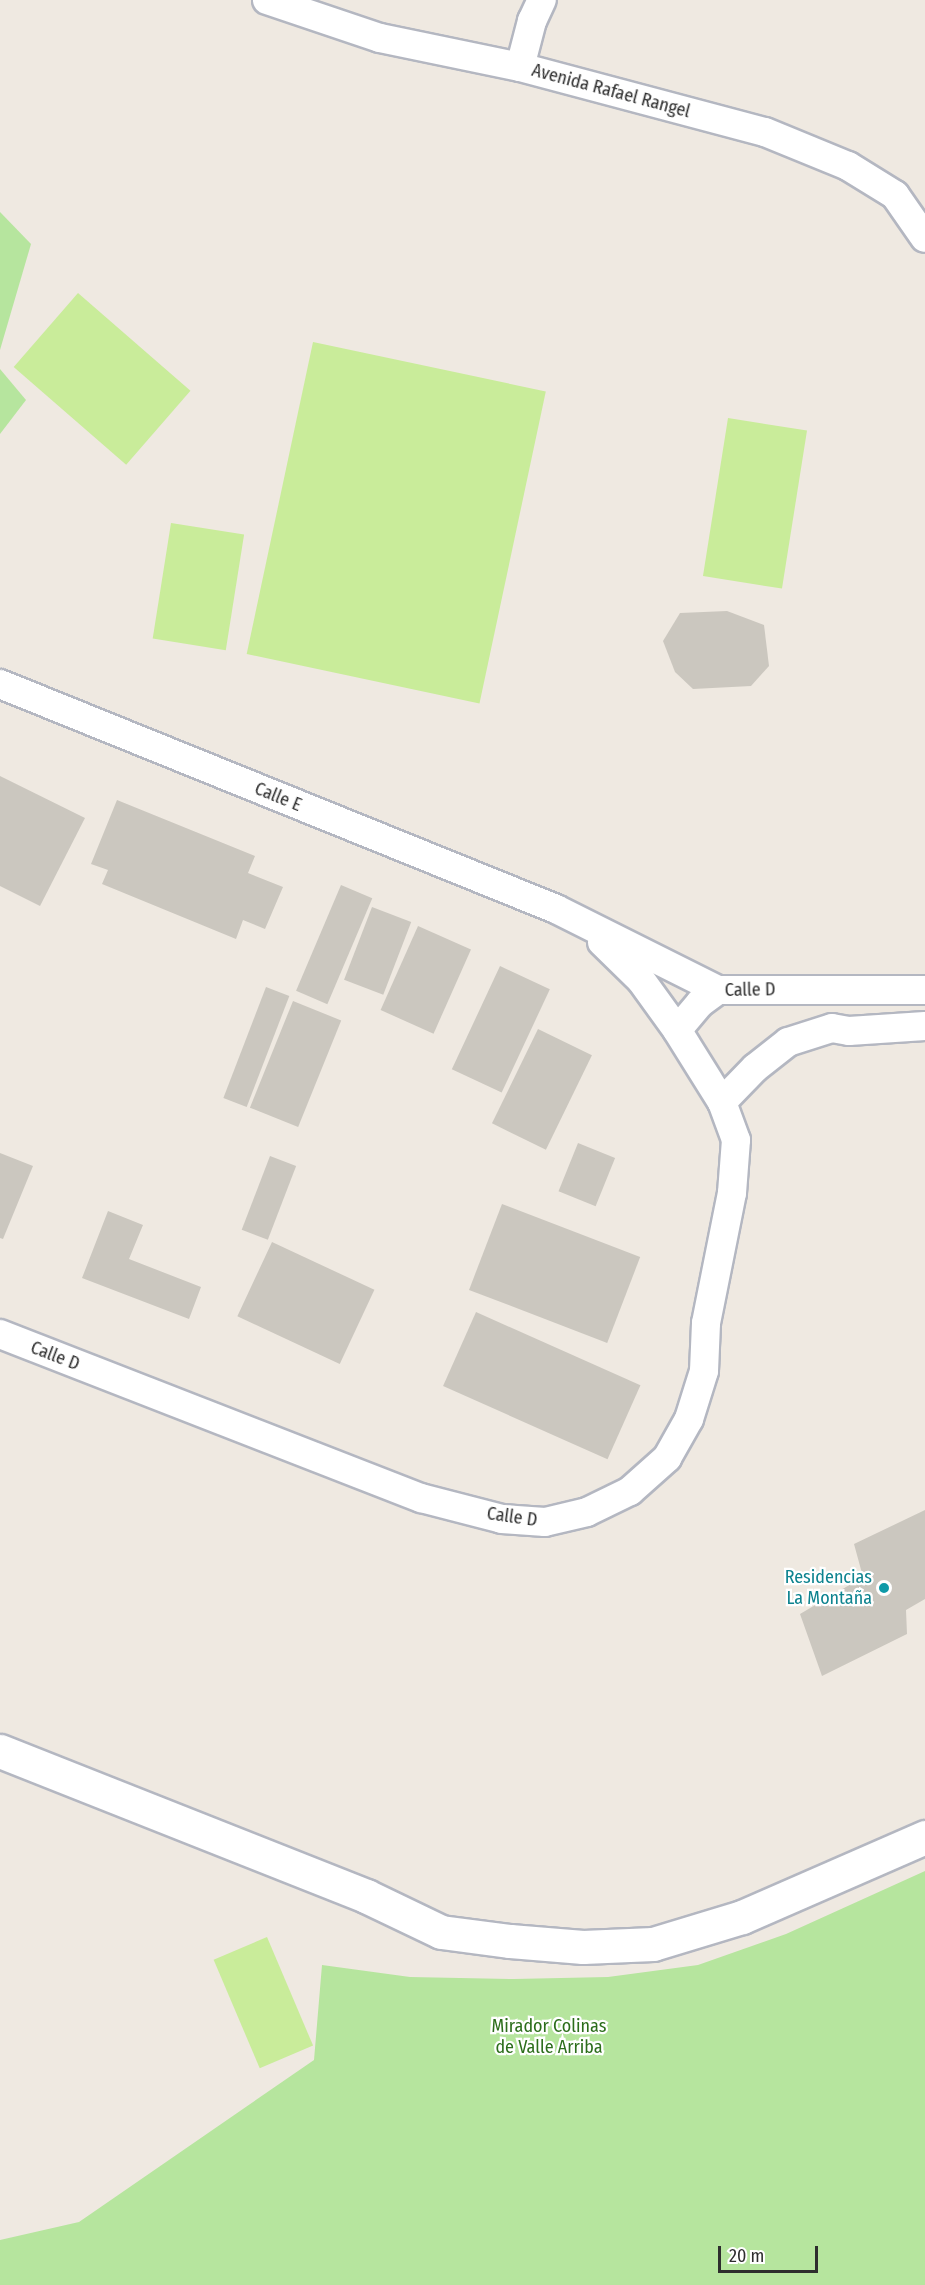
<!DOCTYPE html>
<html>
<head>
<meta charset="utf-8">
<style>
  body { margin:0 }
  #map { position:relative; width:925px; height:2285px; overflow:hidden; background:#efe9e1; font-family:"Fira Sans Condensed",sans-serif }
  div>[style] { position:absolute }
  .green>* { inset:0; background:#b6e59e }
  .pitch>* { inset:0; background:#c9ec9a; transform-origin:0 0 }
  .building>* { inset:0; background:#cbc7bf; transform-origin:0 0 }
  .roads { filter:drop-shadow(2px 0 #b4b7c1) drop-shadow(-2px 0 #b4b7c1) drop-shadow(0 2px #b4b7c1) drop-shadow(0 -2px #b4b7c1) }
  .minor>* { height:28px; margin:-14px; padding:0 14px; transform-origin:14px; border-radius:14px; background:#fff }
  .tertiary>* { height:33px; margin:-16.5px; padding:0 16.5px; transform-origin:16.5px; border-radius:16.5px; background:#fff }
  .dots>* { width:16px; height:16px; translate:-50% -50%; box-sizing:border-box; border:3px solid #fff; border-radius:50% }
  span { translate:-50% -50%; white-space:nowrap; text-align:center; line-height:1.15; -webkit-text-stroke:4.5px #fff; paint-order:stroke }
  .street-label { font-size:18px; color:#2e2e2e }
  .culture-label { font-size:18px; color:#0d838f }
  .right { translate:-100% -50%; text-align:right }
  .park-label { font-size:18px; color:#2c6e1b }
  .scale { position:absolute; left:718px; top:2246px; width:100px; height:27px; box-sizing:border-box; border:3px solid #2e2e2e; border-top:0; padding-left:8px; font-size:18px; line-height:21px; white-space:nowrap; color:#2e2e2e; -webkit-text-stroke:4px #fff; paint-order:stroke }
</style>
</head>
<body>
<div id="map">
  <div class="green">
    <div style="clip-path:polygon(0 212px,31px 244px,0 350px)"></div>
    <div style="clip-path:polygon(0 369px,26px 400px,0 434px)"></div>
    <div style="clip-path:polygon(925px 1871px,925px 2285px,0 2285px,0 2240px,79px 2222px,314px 2060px,322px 1965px,410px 1977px,514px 1979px,608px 1977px,698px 1965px,786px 1934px)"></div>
  </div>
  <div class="pitch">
    <div style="left:78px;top:293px;width:149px;height:98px;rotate:41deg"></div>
    <div style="left:313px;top:342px;width:238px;height:319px;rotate:12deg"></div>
    <div style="left:728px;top:418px;width:80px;height:160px;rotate:9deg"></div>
    <div style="left:171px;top:523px;width:74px;height:117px;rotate:9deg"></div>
    <div style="left:267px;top:1937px;width:118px;height:58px;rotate:67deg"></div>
  </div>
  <div class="building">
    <div style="clip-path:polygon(727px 611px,764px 625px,769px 666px,751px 686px,693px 689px,675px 672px,663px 641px,680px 613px)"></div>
    <div style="clip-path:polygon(0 776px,85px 818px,40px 906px,0 886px)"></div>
    <div style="clip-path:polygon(117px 800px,255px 856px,248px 873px,283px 887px,265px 929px,243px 920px,236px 939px,102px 884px,108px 870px,91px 864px)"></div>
    <div style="left:341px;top:885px;width:34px;height:115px;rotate:23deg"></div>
    <div style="left:372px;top:907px;width:42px;height:78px;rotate:21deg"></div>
    <div style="left:418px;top:926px;width:58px;height:92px;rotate:24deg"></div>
    <div style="left:500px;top:966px;width:55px;height:114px;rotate:25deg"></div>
    <div style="left:266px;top:987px;width:25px;height:119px;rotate:21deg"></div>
    <div style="left:293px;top:1001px;width:52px;height:115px;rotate:22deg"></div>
    <div style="left:538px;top:1029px;width:60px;height:105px;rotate:26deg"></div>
    <div style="left:578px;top:1143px;width:40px;height:52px;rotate:22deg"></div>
    <div style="clip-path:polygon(0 1153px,33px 1166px,3px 1239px,0 1238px)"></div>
    <div style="left:270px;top:1156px;width:28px;height:79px;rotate:21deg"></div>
    <div style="left:502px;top:1204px;width:148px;height:92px;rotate:21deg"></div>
    <div style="clip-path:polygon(108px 1211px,143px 1225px,129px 1259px,201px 1287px,189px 1319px,82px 1278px)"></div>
    <div style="left:272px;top:1242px;width:113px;height:82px;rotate:25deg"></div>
    <div style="left:476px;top:1312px;width:180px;height:81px;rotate:24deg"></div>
    <div style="clip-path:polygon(925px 1510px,925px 1599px,906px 1610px,907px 1634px,822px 1676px,800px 1614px,863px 1577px,854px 1544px)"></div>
  </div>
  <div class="roads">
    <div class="minor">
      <div style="left:267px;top:0;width:119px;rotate:18.6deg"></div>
      <div style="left:380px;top:38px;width:143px;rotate:11.7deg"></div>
      <div style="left:520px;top:67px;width:253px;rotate:14.9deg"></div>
      <div style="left:765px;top:132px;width:90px;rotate:22.3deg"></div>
      <div style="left:848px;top:166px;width:55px;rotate:31.7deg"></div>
      <div style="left:895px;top:195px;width:52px;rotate:55.1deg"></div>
      <div style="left:520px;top:67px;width:48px;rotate:-75.4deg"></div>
      <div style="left:532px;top:21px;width:23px;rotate:-65deg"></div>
      <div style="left:0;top:684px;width:600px;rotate:22.03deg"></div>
      <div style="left:556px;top:909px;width:181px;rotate:26.6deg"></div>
      <div style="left:602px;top:942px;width:54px;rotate:44.3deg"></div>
      <div style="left:641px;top:980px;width:62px;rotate:54.2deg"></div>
      <div style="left:925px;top:990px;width:207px;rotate:180deg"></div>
      <div style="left:718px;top:990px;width:22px;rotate:144deg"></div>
      <div style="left:700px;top:1003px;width:35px;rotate:130deg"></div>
      <div style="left:677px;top:1030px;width:85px;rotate:58deg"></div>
      <div style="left:722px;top:1102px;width:47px;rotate:-45.9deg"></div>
      <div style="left:755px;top:1068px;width:42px;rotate:-38.2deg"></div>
      <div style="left:788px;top:1042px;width:46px;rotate:-17.7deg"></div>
      <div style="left:832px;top:1028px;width:17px;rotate:10deg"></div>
      <div style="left:849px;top:1031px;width:76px;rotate:-3.8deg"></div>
      <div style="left:0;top:1334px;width:452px;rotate:21.3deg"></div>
      <div style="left:421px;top:1498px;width:84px;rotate:14.5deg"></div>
      <div style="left:502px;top:1519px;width:43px;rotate:4deg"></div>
      <div style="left:545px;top:1522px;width:43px;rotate:-13.4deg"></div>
      <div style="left:587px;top:1512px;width:48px;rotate:-26deg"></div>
      <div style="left:630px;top:1491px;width:50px;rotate:-41.7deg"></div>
      <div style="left:667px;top:1458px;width:45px;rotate:-60.6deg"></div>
      <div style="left:689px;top:1419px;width:50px;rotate:-72.6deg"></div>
      <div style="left:704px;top:1371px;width:48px;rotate:-87.6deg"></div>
      <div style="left:706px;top:1323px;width:133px;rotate:-78.7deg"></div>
      <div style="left:732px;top:1193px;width:53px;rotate:-85.7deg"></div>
      <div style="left:736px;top:1140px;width:40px;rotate:-110.2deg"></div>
    </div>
    <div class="tertiary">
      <div style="left:0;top:1751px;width:394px;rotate:21.6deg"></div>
      <div style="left:366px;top:1896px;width:83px;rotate:25.6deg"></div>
      <div style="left:441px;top:1932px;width:70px;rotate:7.4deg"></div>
      <div style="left:510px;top:1941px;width:73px;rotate:4.7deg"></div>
      <div style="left:583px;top:1947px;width:70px;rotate:-2.5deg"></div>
      <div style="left:653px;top:1944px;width:93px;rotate:-16.9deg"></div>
      <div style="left:742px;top:1917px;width:200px;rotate:-23.6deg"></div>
    </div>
  </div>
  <div class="dots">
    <div style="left:884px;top:1588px;background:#0f9aa8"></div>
  </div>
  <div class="street-label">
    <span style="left:611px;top:91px;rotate:15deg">Avenida Rafael Rangel</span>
    <span style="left:278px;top:797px;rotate:22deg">Calle E</span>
    <span style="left:750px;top:990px;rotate:-1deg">Calle D</span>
    <span style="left:55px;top:1356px;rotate:21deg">Calle D</span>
    <span style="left:512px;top:1517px;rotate:8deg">Calle D</span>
  </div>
  <div class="culture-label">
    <span class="right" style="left:872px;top:1588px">Residencias<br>La Montaña</span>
  </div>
  <div class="park-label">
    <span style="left:549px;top:2037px">Mirador Colinas<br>de Valle Arriba</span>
  </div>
  <div class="scale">20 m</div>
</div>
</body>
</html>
